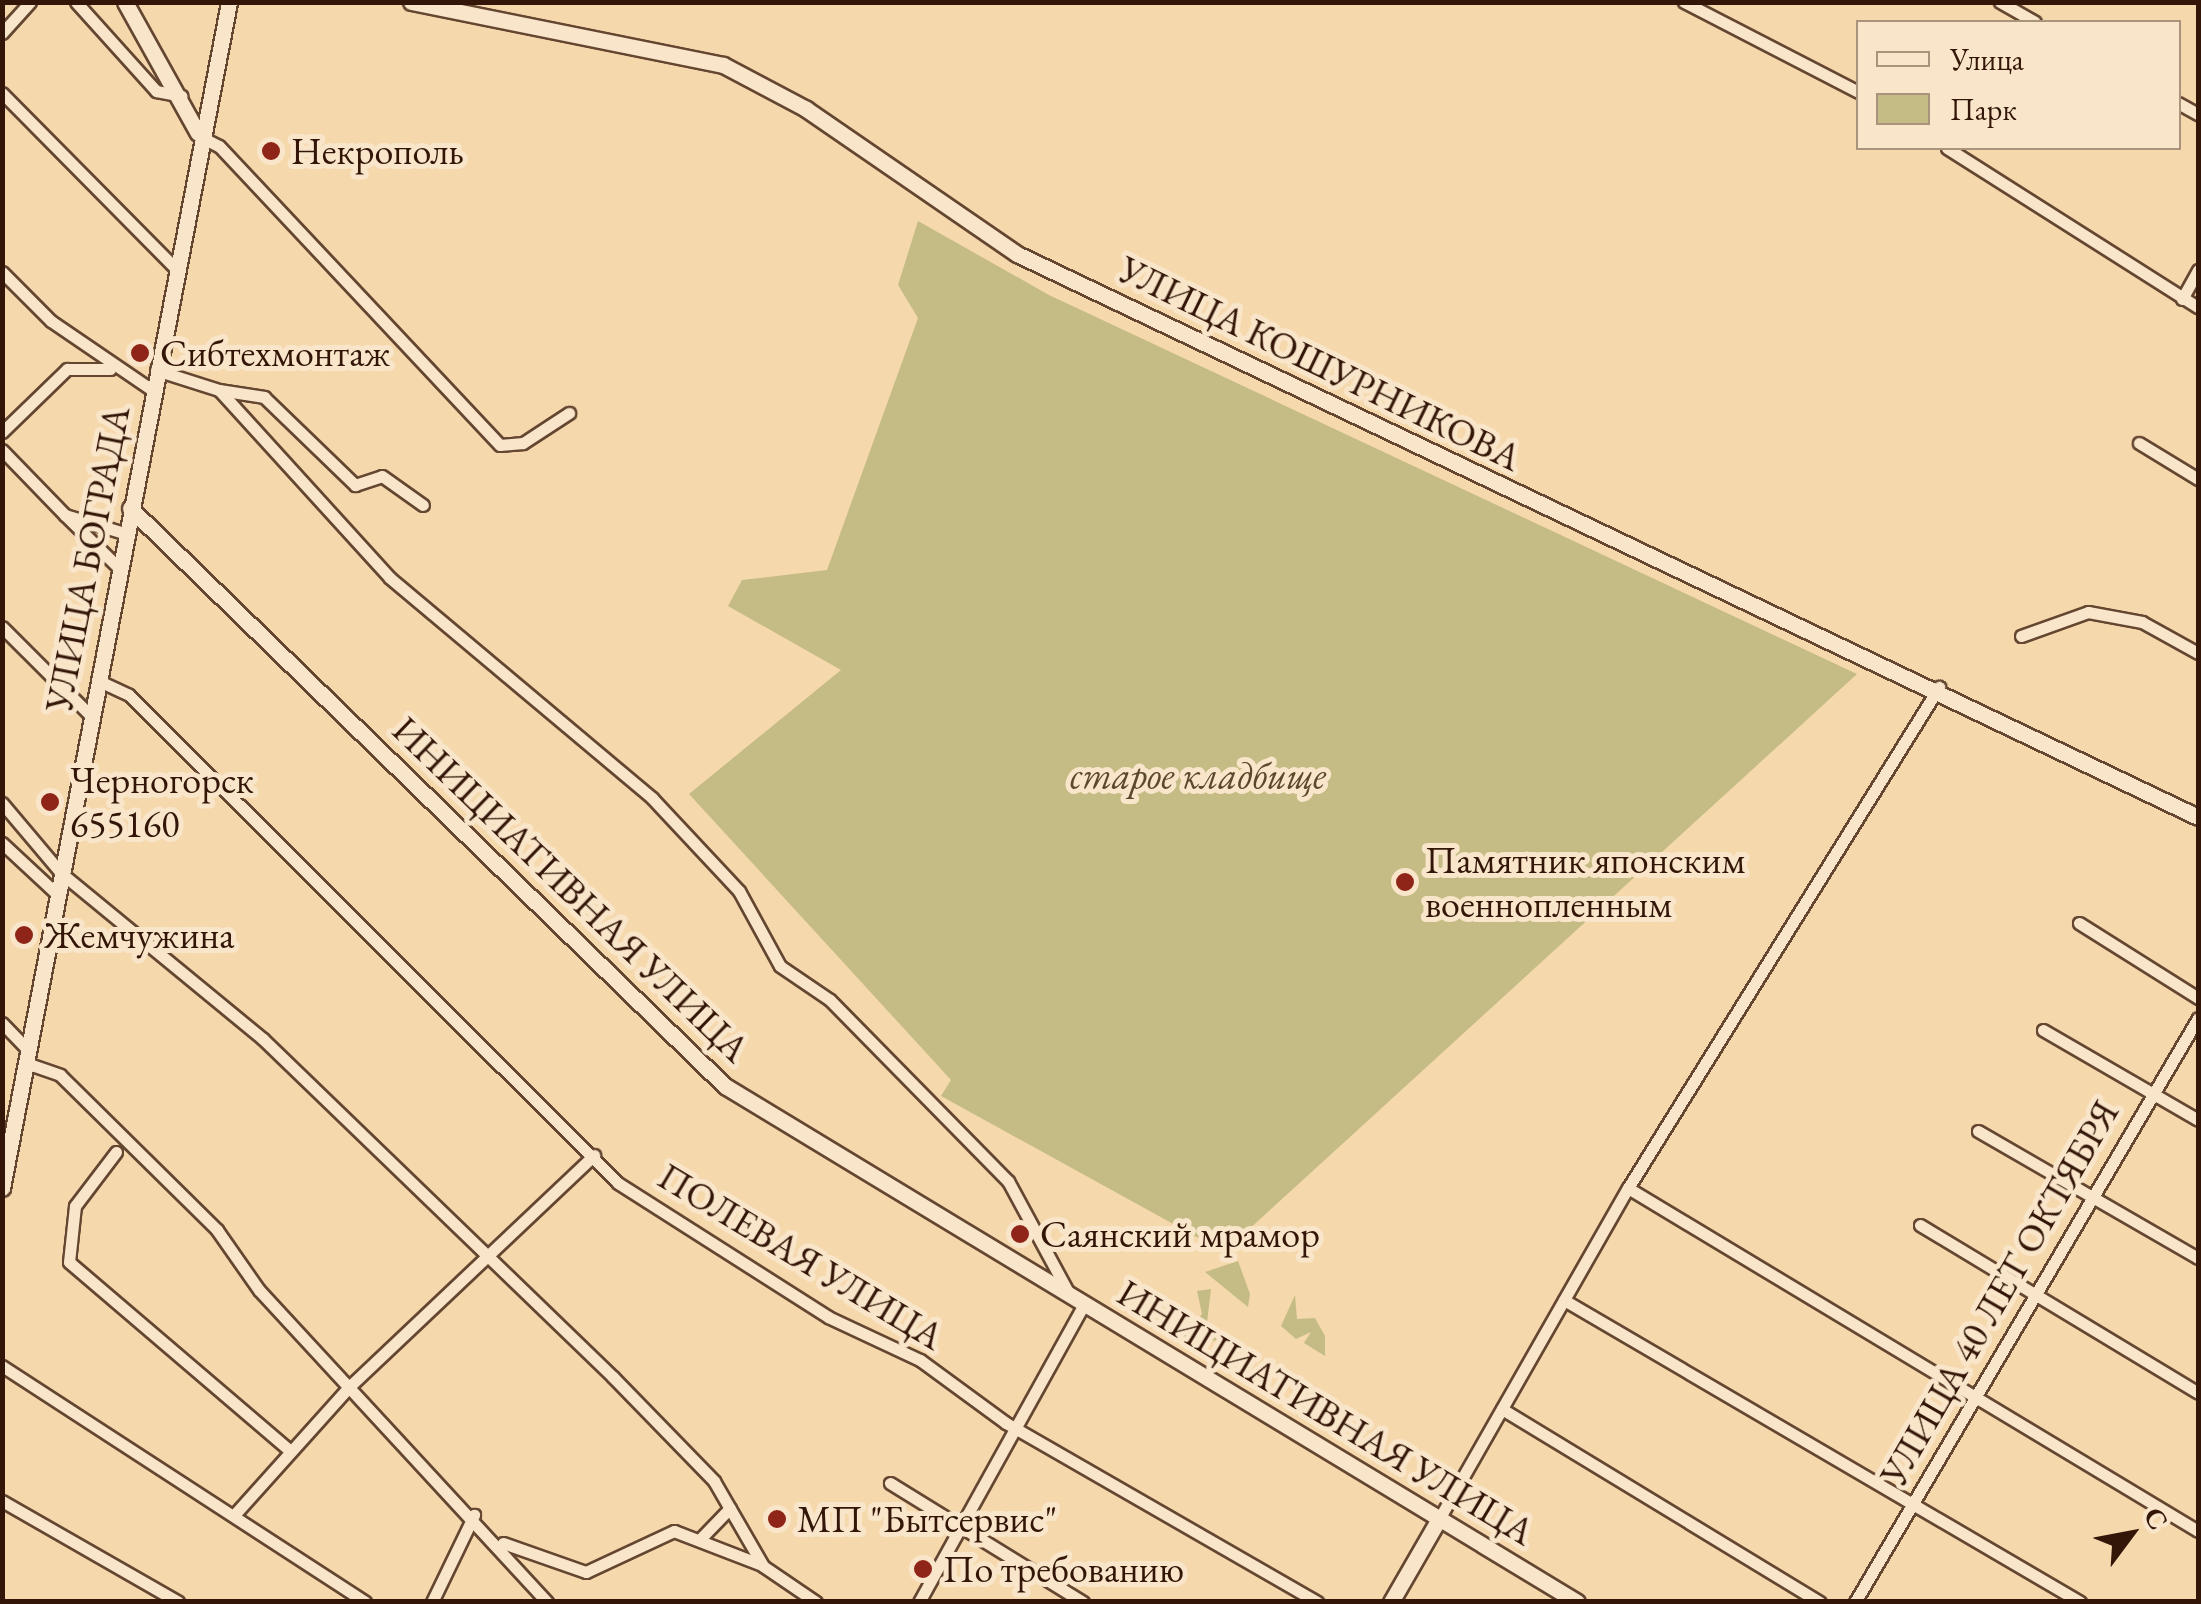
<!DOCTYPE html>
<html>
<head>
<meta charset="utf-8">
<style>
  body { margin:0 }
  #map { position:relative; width:2201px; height:1604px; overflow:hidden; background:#f6d8ad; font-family:"EB Garamond",serif }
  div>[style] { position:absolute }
  .green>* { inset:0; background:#c4bc84 }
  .roads { filter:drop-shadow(2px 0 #644631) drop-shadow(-2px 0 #644631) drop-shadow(0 2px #644631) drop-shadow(0 -2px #644631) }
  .street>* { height:11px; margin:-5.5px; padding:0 5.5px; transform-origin:5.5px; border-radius:5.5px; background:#f9e6ca }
  .secondary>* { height:15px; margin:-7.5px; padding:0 7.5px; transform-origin:7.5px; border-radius:7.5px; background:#f9e6ca }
  .dots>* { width:28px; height:28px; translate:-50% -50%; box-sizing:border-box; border:5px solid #f9e6ca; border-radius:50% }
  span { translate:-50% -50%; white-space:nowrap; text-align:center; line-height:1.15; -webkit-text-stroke:10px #f9e6ca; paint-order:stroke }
  .poi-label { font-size:38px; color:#331608 }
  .left { translate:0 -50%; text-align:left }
  .street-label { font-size:38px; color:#331608 }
  .park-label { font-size:38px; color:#5e482d; font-style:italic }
  .frame { position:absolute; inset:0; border:5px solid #331608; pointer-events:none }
  .legend { position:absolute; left:1856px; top:20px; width:325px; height:130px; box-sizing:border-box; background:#f9e6ca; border:2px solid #aa937c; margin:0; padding:12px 18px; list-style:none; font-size:30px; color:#331608 }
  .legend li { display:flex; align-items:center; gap:20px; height:50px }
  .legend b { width:50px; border:2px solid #aa937c }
  .north { position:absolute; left:2081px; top:1484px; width:100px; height:100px; -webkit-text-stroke:8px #f9e6ca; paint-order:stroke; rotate:58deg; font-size:28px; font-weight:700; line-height:40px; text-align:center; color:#331608 }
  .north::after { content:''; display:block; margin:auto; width:35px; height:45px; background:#331608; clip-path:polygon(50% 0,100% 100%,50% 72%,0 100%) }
</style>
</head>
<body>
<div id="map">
  <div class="green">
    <div style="clip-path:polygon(918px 221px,1049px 295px,1857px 674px,1224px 1252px,941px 1096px,951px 1080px,689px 794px,841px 670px,728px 606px,742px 580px,827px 570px,918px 318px,898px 285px)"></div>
    <div style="clip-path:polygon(1238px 1261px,1250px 1294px,1248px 1307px,1205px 1272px)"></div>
    <div style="clip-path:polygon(1211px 1289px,1207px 1323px,1217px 1340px,1185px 1347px,1181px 1339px,1202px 1314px,1197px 1291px)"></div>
    <div style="clip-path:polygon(1295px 1295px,1297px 1319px,1315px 1318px,1325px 1336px,1325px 1356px,1304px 1343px,1311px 1332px,1296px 1339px,1281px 1326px)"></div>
  </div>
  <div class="roads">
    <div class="street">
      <div style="left:76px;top:2px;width:120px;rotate:48deg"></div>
      <div style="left:156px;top:91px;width:26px;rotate:11deg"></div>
      <div style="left:1684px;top:2px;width:196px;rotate:27.3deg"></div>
      <div style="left:2000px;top:2px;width:40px;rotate:29.7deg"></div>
      <div style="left:2px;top:33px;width:42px;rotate:-47.9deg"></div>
      <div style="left:2px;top:93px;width:246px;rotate:45.3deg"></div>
      <div style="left:2178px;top:103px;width:23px;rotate:29deg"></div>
      <div style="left:199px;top:136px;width:22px;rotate:27deg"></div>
      <div style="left:219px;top:146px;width:410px;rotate:46.8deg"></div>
      <div style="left:500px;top:445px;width:23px;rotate:-5deg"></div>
      <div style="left:523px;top:443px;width:55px;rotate:-33.1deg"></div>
      <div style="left:1947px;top:148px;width:297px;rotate:32.4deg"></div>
      <div style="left:2px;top:272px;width:69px;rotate:45deg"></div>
      <div style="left:51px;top:321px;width:122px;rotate:34.3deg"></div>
      <div style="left:2182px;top:299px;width:33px;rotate:-61deg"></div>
      <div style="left:156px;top:370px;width:66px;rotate:17.6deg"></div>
      <div style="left:219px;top:390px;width:254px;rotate:47.7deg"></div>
      <div style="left:390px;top:578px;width:342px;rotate:40deg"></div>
      <div style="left:652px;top:798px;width:127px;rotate:46.9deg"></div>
      <div style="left:739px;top:891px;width:85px;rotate:61.3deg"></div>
      <div style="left:780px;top:966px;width:60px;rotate:34.2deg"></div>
      <div style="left:830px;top:1000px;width:254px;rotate:45.5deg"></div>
      <div style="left:1008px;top:1181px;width:128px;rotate:61.6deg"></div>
      <div style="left:219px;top:390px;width:46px;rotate:8.8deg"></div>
      <div style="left:264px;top:397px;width:127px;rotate:44deg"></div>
      <div style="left:355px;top:485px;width:28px;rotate:-18deg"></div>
      <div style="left:382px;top:476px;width:50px;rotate:35.3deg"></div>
      <div style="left:2px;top:432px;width:91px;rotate:-44.1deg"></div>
      <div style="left:67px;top:369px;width:43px"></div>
      <div style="left:2139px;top:443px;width:69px;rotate:31.4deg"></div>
      <div style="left:2px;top:450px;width:91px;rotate:45.9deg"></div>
      <div style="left:65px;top:515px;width:62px;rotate:17deg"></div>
      <div style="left:65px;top:515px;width:76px;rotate:44.5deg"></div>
      <div style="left:2px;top:627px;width:124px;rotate:45deg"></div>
      <div style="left:2021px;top:636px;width:71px;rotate:-19.7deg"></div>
      <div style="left:2088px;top:612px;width:55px;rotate:10.5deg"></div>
      <div style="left:2142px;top:622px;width:64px;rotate:29deg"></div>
      <div style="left:97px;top:680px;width:35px;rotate:25deg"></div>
      <div style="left:129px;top:695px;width:691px;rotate:44.94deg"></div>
      <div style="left:618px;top:1183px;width:249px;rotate:32.5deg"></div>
      <div style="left:828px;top:1317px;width:102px;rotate:25.1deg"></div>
      <div style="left:920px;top:1360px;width:107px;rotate:36.2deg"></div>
      <div style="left:1006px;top:1423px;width:359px;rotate:29.9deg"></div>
      <div style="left:2px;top:803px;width:92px;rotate:49.9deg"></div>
      <div style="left:61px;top:873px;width:261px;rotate:39.4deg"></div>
      <div style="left:263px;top:1039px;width:487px;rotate:44deg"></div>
      <div style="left:613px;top:1377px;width:145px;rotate:45.8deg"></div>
      <div style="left:714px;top:1481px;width:98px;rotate:60deg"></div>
      <div style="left:763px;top:1566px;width:64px;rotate:34.2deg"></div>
      <div style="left:2px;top:843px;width:76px;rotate:42.9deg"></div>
      <div style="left:2079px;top:923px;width:141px;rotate:32.2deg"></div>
      <div style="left:2px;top:1023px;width:37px;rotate:46deg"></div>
      <div style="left:2043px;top:1030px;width:179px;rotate:30.1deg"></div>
      <div style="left:26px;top:1063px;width:36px;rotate:19deg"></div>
      <div style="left:60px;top:1075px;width:221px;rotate:44.6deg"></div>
      <div style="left:217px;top:1230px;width:73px;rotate:55deg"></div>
      <div style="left:259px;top:1290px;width:425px;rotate:47.3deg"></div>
      <div style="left:1978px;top:1131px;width:254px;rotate:30deg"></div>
      <div style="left:116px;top:1152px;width:68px;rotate:127.2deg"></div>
      <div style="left:75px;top:1206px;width:56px;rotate:96.1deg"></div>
      <div style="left:69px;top:1262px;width:288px;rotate:40.5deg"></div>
      <div style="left:1628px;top:1188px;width:665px;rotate:31.04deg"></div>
      <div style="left:1920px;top:1225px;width:325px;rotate:31.1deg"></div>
      <div style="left:1564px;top:1300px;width:598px;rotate:30.34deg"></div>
      <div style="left:2px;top:1366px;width:433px;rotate:33deg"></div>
      <div style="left:1502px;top:1409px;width:372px;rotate:31.3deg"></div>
      <div style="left:890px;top:1483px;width:227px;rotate:31.7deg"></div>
      <div style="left:2px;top:1501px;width:203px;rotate:29.8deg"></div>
      <div style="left:235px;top:1514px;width:172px;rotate:-48.1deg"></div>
      <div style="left:350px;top:1386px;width:336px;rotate:-43.4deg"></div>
      <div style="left:1439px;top:1519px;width:381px;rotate:-60.3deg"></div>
      <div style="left:1628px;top:1188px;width:590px;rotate:-58.17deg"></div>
      <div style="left:702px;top:1537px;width:40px;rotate:-46deg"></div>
      <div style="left:503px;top:1543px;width:88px;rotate:19.3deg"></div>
      <div style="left:586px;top:1572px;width:97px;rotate:-25deg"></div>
      <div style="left:674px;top:1531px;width:94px;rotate:21.1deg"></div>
      <div style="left:432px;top:1602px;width:97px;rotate:-64.2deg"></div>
      <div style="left:919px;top:1602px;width:341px;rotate:-61deg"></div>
      <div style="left:1855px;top:1602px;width:677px;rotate:-59.57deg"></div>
    </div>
    <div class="secondary">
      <div style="left:125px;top:2px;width:150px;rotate:60.9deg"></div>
      <div style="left:411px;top:2px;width:318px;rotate:11.4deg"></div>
      <div style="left:723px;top:65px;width:94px;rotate:27.9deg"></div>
      <div style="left:806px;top:109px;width:256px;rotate:34.5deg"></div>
      <div style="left:1017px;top:254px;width:1308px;rotate:25.49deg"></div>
      <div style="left:130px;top:508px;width:830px;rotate:44.17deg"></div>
      <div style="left:725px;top:1086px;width:996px;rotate:31.2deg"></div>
      <div style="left:2px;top:1188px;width:1208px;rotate:-79.16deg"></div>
      <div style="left:1391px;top:1602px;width:96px;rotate:-60deg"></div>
    </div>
  </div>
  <div class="dots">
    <div style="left:271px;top:151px;background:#8f2418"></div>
    <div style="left:140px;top:353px;background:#8f2418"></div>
    <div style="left:50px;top:802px;background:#8f2418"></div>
    <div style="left:1405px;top:882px;background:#8f2418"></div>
    <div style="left:24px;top:935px;background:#8f2418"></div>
    <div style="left:1020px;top:1234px;background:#8f2418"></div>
    <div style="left:777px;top:1519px;background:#8f2418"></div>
    <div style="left:923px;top:1569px;background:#8f2418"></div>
  </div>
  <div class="poi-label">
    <span class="left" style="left:291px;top:151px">Некрополь</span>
    <span class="left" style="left:160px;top:353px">Сибтехмонтаж</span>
    <span class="left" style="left:70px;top:802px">Черногорск<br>655160</span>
    <span class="left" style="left:1425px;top:882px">Памятник японским<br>военнопленным</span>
    <span class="left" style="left:44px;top:935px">Жемчужина</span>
    <span class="left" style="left:1040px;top:1234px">Саянский мрамор</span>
    <span class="left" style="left:797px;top:1519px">МП "Бытсервис"</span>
    <span class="left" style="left:943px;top:1569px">По требованию</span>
  </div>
  <div class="street-label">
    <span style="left:1320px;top:363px;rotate:26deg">УЛИЦА КОШУРНИКОВА</span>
    <span style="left:87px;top:559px;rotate:-79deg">УЛИЦА БОГРАДА</span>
    <span style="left:571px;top:889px;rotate:44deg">ИНИЦИАТИВНАЯ УЛИЦА</span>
    <span style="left:801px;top:1256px;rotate:31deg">ПОЛЕВАЯ УЛИЦА</span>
    <span style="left:1999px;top:1293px;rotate:-60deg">УЛИЦА 40 ЛЕТ ОКТЯБРЯ</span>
    <span style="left:1326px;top:1412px;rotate:31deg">ИНИЦИАТИВНАЯ УЛИЦА</span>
  </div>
  <div class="park-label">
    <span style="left:1198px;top:775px">старое кладбище</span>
  </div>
  <div class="frame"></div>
  <ul class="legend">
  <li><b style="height:12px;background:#f9e6ca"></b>Улица</li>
  <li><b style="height:28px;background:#c4bc84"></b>Парк</li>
  </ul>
  <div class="north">С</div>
</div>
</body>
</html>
